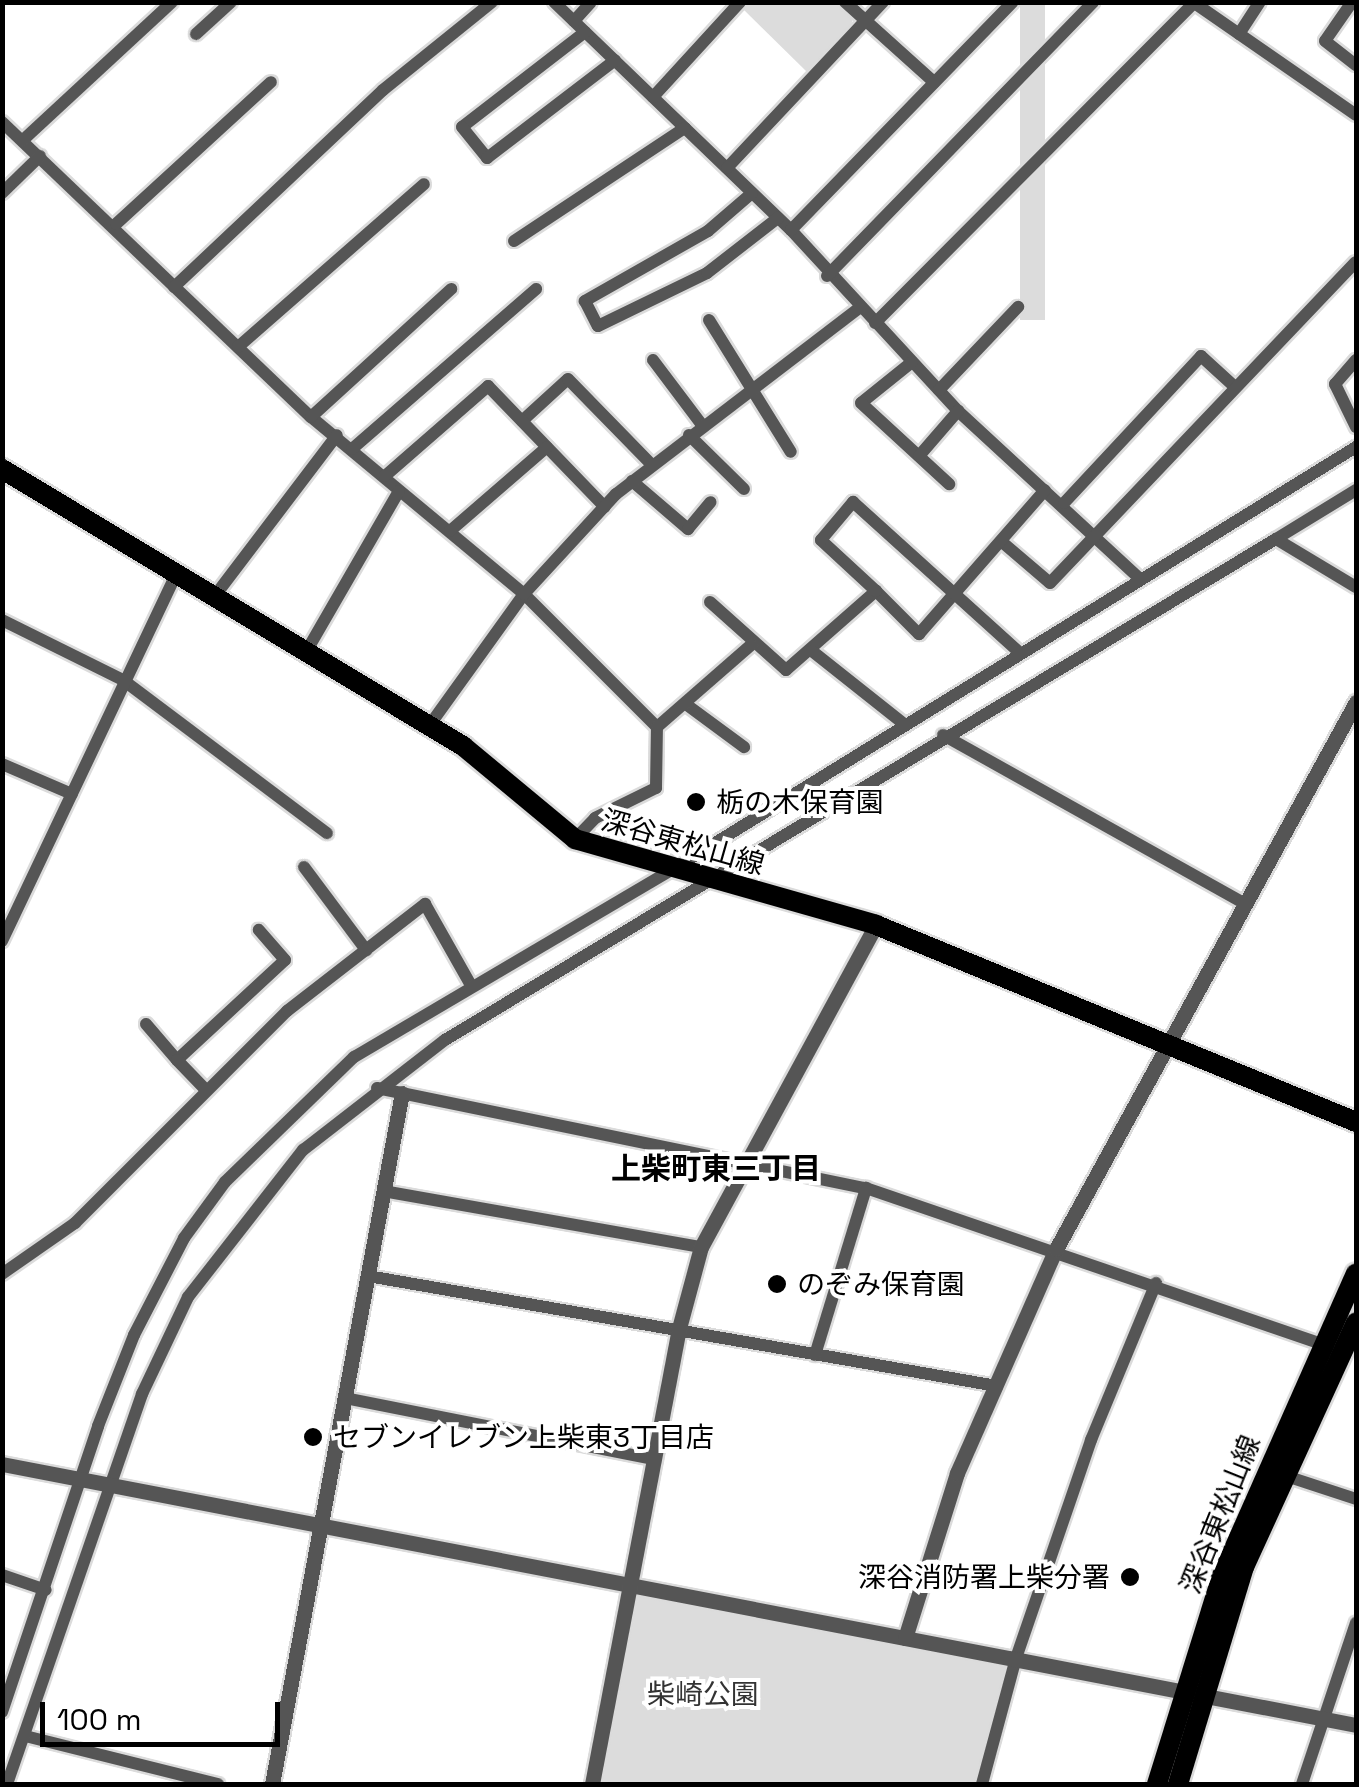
<!DOCTYPE html>
<html>
<head>
<meta charset="utf-8">
<style>
  body { margin:0 }
  #map { position:relative; width:1359px; height:1787px; overflow:hidden; background:#fff; font-family:"Space Grotesk","Noto Sans JP",sans-serif }
  div>[style] { position:absolute }
  .green>* { inset:0; background:#dcdcdc; transform-origin:0 0 }
  .roads { filter:drop-shadow(2px 0 #dbdbdb) drop-shadow(-2px 0 #dbdbdb) drop-shadow(0 2px #dbdbdb) drop-shadow(0 -2px #dbdbdb) }
  .minor>* { height:12px; margin:-6px; padding:0 6px; transform-origin:6px; border-radius:6px; background:#555 }
  .tertiary>* { height:15px; margin:-7.5px; padding:0 7.5px; transform-origin:7.5px; border-radius:7.5px; background:#555 }
  .primary>* { height:20px; margin:-10px; padding:0 10px; transform-origin:10px; border-radius:10px; background:#000 }
  .dots>* { width:28px; height:28px; translate:-50% -50%; box-sizing:border-box; border:5px solid #fff; border-radius:50% }
  span { translate:-50% -50%; white-space:nowrap; text-align:center; line-height:1.15; -webkit-text-stroke:8px #fff; paint-order:stroke }
  .poi-label { font-size:28px; color:#000 }
  .left { translate:0 -50%; text-align:left }
  .right { translate:-100% -50%; text-align:right }
  .street-label { font-size:28px; color:#000 }
  .park-label { font-size:28px; color:#333 }
  .neighbourhood-label { font-size:30px; color:#000; font-weight:700 }
  .frame { position:absolute; inset:0; border:5px solid #000; pointer-events:none }
  .scale { position:absolute; left:40px; top:1702px; width:240px; height:45px; box-sizing:border-box; border:5px solid #000; border-top:0; padding-left:12px; font-size:30px; line-height:35px; white-space:nowrap; color:#000; -webkit-text-stroke:8px #fff; paint-order:stroke }
</style>
</head>
<body>
<div id="map">
  <div class="green">
    <div style="clip-path:polygon(748px 3px,837px 3px,853px 18px,850px 29px,807px 72px,742px 8px)"></div>
    <div style="left:1020px;top:3px;width:25px;height:317px"></div>
    <div style="clip-path:polygon(630px 1586px,1016px 1658px,982px 1784px,592px 1784px)"></div>
  </div>
  <div class="roads">
    <div class="minor">
      <div style="left:554px;top:2px;width:329px;rotate:43.9deg"></div>
      <div style="left:791px;top:230px;width:246px;rotate:47.3deg"></div>
      <div style="left:958px;top:411px;width:248px;rotate:42.7deg"></div>
      <div style="left:845px;top:2px;width:120px;rotate:42deg"></div>
      <div style="left:1193px;top:2px;width:198px;rotate:34.7deg"></div>
      <div style="left:1352px;top:2px;width:47px;rotate:124.7deg"></div>
      <div style="left:1325px;top:41px;width:39px;rotate:38deg"></div>
      <div style="left:574px;top:21px;width:25px;rotate:-48deg"></div>
      <div style="left:585px;top:32px;width:155px;rotate:142.3deg"></div>
      <div style="left:462px;top:127px;width:40px;rotate:51deg"></div>
      <div style="left:487px;top:158px;width:161px;rotate:-37.4deg"></div>
      <div style="left:196px;top:34px;width:47px;rotate:-42.4deg"></div>
      <div style="left:1239px;top:34px;width:38px;rotate:-57deg"></div>
      <div style="left:653px;top:97px;width:129px;rotate:-47.5deg"></div>
      <div style="left:2px;top:122px;width:427px;rotate:43.7deg"></div>
      <div style="left:311px;top:417px;width:277px;rotate:39.7deg"></div>
      <div style="left:524px;top:594px;width:188px;rotate:45deg"></div>
      <div style="left:23px;top:140px;width:203px;rotate:-42.8deg"></div>
      <div style="left:727px;top:168px;width:228px;rotate:-46.8deg"></div>
      <div style="left:2px;top:193px;width:53px;rotate:-44.2deg"></div>
      <div style="left:752px;top:193px;width:58px;rotate:139.2deg"></div>
      <div style="left:708px;top:231px;width:142px;rotate:150.4deg"></div>
      <div style="left:585px;top:301px;width:28px;rotate:63deg"></div>
      <div style="left:598px;top:326px;width:121px;rotate:-25.9deg"></div>
      <div style="left:707px;top:273px;width:90px;rotate:-37.8deg"></div>
      <div style="left:116px;top:224px;width:210px;rotate:-42.5deg"></div>
      <div style="left:791px;top:230px;width:318px;rotate:-45.8deg"></div>
      <div style="left:514px;top:241px;width:205px;rotate:-33.5deg"></div>
      <div style="left:827px;top:276px;width:382px;rotate:-45.8deg"></div>
      <div style="left:174px;top:287px;width:287px;rotate:-43.3deg"></div>
      <div style="left:383px;top:90px;width:140px;rotate:-38.9deg"></div>
      <div style="left:709px;top:320px;width:155px;rotate:58.2deg"></div>
      <div style="left:875px;top:323px;width:452px;rotate:-45.1deg"></div>
      <div style="left:238px;top:347px;width:247px;rotate:-41.2deg"></div>
      <div style="left:653px;top:360px;width:81px;rotate:53deg"></div>
      <div style="left:1356px;top:360px;width:32px;rotate:131deg"></div>
      <div style="left:1335px;top:384px;width:48px;rotate:64deg"></div>
      <div style="left:912px;top:362px;width:65px;rotate:141.2deg"></div>
      <div style="left:861px;top:403px;width:120px;rotate:42.6deg"></div>
      <div style="left:939px;top:390px;width:115px;rotate:-46.4deg"></div>
      <div style="left:311px;top:417px;width:190px;rotate:-42.4deg"></div>
      <div style="left:522px;top:421px;width:62px;rotate:-42.4deg"></div>
      <div style="left:568px;top:379px;width:119px;rotate:45.7deg"></div>
      <div style="left:689px;top:435px;width:77px;rotate:44.5deg"></div>
      <div style="left:352px;top:449px;width:244px;rotate:-41deg"></div>
      <div style="left:919px;top:456px;width:60px;rotate:-49.1deg"></div>
      <div style="left:385px;top:476px;width:137px;rotate:-41.1deg"></div>
      <div style="left:488px;top:386px;width:168px;rotate:46deg"></div>
      <div style="left:632px;top:481px;width:74px;rotate:40.6deg"></div>
      <div style="left:688px;top:529px;width:35px;rotate:-50deg"></div>
      <div style="left:1064px;top:503px;width:201px;rotate:-47deg"></div>
      <div style="left:1201px;top:356px;width:46px;rotate:42.4deg"></div>
      <div style="left:450px;top:531px;width:128px;rotate:-40.9deg"></div>
      <div style="left:1276px;top:539px;width:94px;rotate:-31.5deg"></div>
      <div style="left:1002px;top:542px;width:63px;rotate:40.5deg"></div>
      <div style="left:1050px;top:583px;width:443px;rotate:-46.4deg"></div>
      <div style="left:876px;top:591px;width:61px;rotate:45deg"></div>
      <div style="left:919px;top:634px;width:191px;rotate:-48.8deg"></div>
      <div style="left:214px;top:597px;width:203px;rotate:-52.8deg"></div>
      <div style="left:710px;top:602px;width:102px;rotate:41.8deg"></div>
      <div style="left:786px;top:670px;width:120px;rotate:-41.3deg"></div>
      <div style="left:876px;top:591px;width:75px;rotate:-137.2deg"></div>
      <div style="left:821px;top:540px;width:50px;rotate:-49.9deg"></div>
      <div style="left:853px;top:502px;width:224px;rotate:42.1deg"></div>
      <div style="left:2px;top:620px;width:135px;rotate:26.4deg"></div>
      <div style="left:123px;top:680px;width:255px;rotate:36.9deg"></div>
      <div style="left:812px;top:651px;width:117px;rotate:38.4deg"></div>
      <div style="left:306px;top:652px;width:186px;rotate:-60deg"></div>
      <div style="left:687px;top:705px;width:71px;rotate:36.4deg"></div>
      <div style="left:429px;top:726px;width:163px;rotate:-54.3deg"></div>
      <div style="left:524px;top:594px;width:136px;rotate:-47.4deg"></div>
      <div style="left:616px;top:494px;width:305px;rotate:-37.4deg"></div>
      <div style="left:943px;top:735px;width:342px;rotate:29.2deg"></div>
      <div style="left:2px;top:764px;width:76px;rotate:23.2deg"></div>
      <div style="left:575px;top:839px;width:29px;rotate:-46deg"></div>
      <div style="left:595px;top:818px;width:68px;rotate:-26.2deg"></div>
      <div style="left:656px;top:788px;width:61px;rotate:-89.1deg"></div>
      <div style="left:657px;top:727px;width:125px;rotate:-41.1deg"></div>
      <div style="left:304px;top:867px;width:104px;rotate:53.2deg"></div>
      <div style="left:2px;top:941px;width:405px;rotate:-64.6deg"></div>
      <div style="left:146px;top:1024px;width:48px;rotate:49.3deg"></div>
      <div style="left:177px;top:1060px;width:147px;rotate:-42.8deg"></div>
      <div style="left:285px;top:960px;width:40px;rotate:-131deg"></div>
      <div style="left:177px;top:1060px;width:42px;rotate:46deg"></div>
      <div style="left:377px;top:1088px;width:499px;rotate:11.6deg"></div>
      <div style="left:866px;top:1188px;width:488px;rotate:18.9deg"></div>
      <div style="left:383px;top:1191px;width:323px;rotate:10deg"></div>
      <div style="left:2px;top:1274px;width:89px;rotate:-34.9deg"></div>
      <div style="left:75px;top:1223px;width:300px;rotate:-45deg"></div>
      <div style="left:287px;top:1011px;width:175px;rotate:-37.8deg"></div>
      <div style="left:425px;top:904px;width:95px;rotate:60.5deg"></div>
      <div style="left:368px;top:1276px;width:639px;rotate:9.92deg"></div>
      <div style="left:815px;top:1355px;width:175px;rotate:-73deg"></div>
      <div style="left:345px;top:1398px;width:315px;rotate:11.2deg"></div>
      <div style="left:1283px;top:1475px;width:77px;rotate:18.2deg"></div>
      <div style="left:2px;top:1575px;width:46px;rotate:18.8deg"></div>
      <div style="left:2px;top:1712px;width:302px;rotate:-71.4deg"></div>
      <div style="left:98px;top:1426px;width:98px;rotate:-68.4deg"></div>
      <div style="left:134px;top:1335px;width:109px;rotate:-62.7deg"></div>
      <div style="left:184px;top:1238px;width:69px;rotate:-53.8deg"></div>
      <div style="left:225px;top:1182px;width:180px;rotate:-44.1deg"></div>
      <div style="left:354px;top:1057px;width:370px;rotate:-30.5deg"></div>
      <div style="left:673px;top:869px;width:803px;rotate:-31.71deg"></div>
      <div style="left:25px;top:1736px;width:199px;rotate:14deg"></div>
      <div style="left:7px;top:1784px;width:413px;rotate:-70.9deg"></div>
      <div style="left:142px;top:1394px;width:107px;rotate:-64.6deg"></div>
      <div style="left:188px;top:1297px;width:187px;rotate:-52deg"></div>
      <div style="left:303px;top:1150px;width:180px;rotate:-37.8deg"></div>
      <div style="left:445px;top:1040px;width:970px;rotate:-31.09deg"></div>
      <div style="left:1276px;top:539px;width:93px;rotate:31deg"></div>
      <div style="left:982px;top:1784px;width:131px;rotate:-74.9deg"></div>
      <div style="left:1016px;top:1658px;width:231px;rotate:-71deg"></div>
      <div style="left:1091px;top:1440px;width:170px;rotate:-67.5deg"></div>
      <div style="left:1302px;top:1784px;width:170px;rotate:-71.5deg"></div>
    </div>
    <div class="tertiary">
      <div style="left:2px;top:1464px;width:1379px;rotate:10.91deg"></div>
      <div style="left:905px;top:1638px;width:173px;rotate:-72.5deg"></div>
      <div style="left:957px;top:1473px;width:245px;rotate:-66.2deg"></div>
      <div style="left:1056px;top:1249px;width:624px;rotate:-61.26deg"></div>
      <div style="left:272px;top:1784px;width:703px;rotate:-79.35deg"></div>
      <div style="left:592px;top:1784px;width:460px;rotate:-79.2deg"></div>
      <div style="left:678px;top:1332px;width:88px;rotate:-74.9deg"></div>
      <div style="left:701px;top:1247px;width:366px;rotate:-61.5deg"></div>
    </div>
    <div class="primary">
      <div style="left:2px;top:469px;width:538px;rotate:31deg"></div>
      <div style="left:463px;top:746px;width:146px;rotate:39.7deg"></div>
      <div style="left:575px;top:839px;width:313px;rotate:15.9deg"></div>
      <div style="left:876px;top:925px;width:519px;rotate:22.31deg"></div>
      <div style="left:1157px;top:1784px;width:216px;rotate:-72.7deg"></div>
      <div style="left:1221px;top:1578px;width:333px;rotate:-66.1deg"></div>
      <div style="left:1178px;top:1784px;width:227px;rotate:-73.1deg"></div>
      <div style="left:1244px;top:1567px;width:269px;rotate:-65.4deg"></div>
    </div>
  </div>
  <div class="dots">
    <div style="left:696px;top:802px;background:#000"></div>
    <div style="left:777px;top:1284px;background:#000"></div>
    <div style="left:313px;top:1437px;background:#000"></div>
    <div style="left:1130px;top:1577px;background:#000"></div>
  </div>
  <div class="poi-label">
    <span class="left" style="left:716px;top:802px">栃の木保育園</span>
    <span class="left" style="left:797px;top:1284px">のぞみ保育園</span>
    <span class="left" style="left:333px;top:1437px">セブンイレブン上柴東3丁目店</span>
    <span class="right" style="left:1110px;top:1577px">深谷消防署上柴分署</span>
  </div>
  <div class="street-label">
    <span style="left:683px;top:842px;rotate:16deg">深谷東松山線</span>
    <span style="left:1220px;top:1514px;rotate:-68deg">深谷東松山線</span>
  </div>
  <div class="park-label">
    <span style="left:703px;top:1694px">柴崎公園</span>
  </div>
  <div class="neighbourhood-label">
    <span style="left:716px;top:1169px">上柴町東三丁目</span>
  </div>
  <div class="frame"></div>
  <div class="scale">100 m</div>
</div>
</body>
</html>
